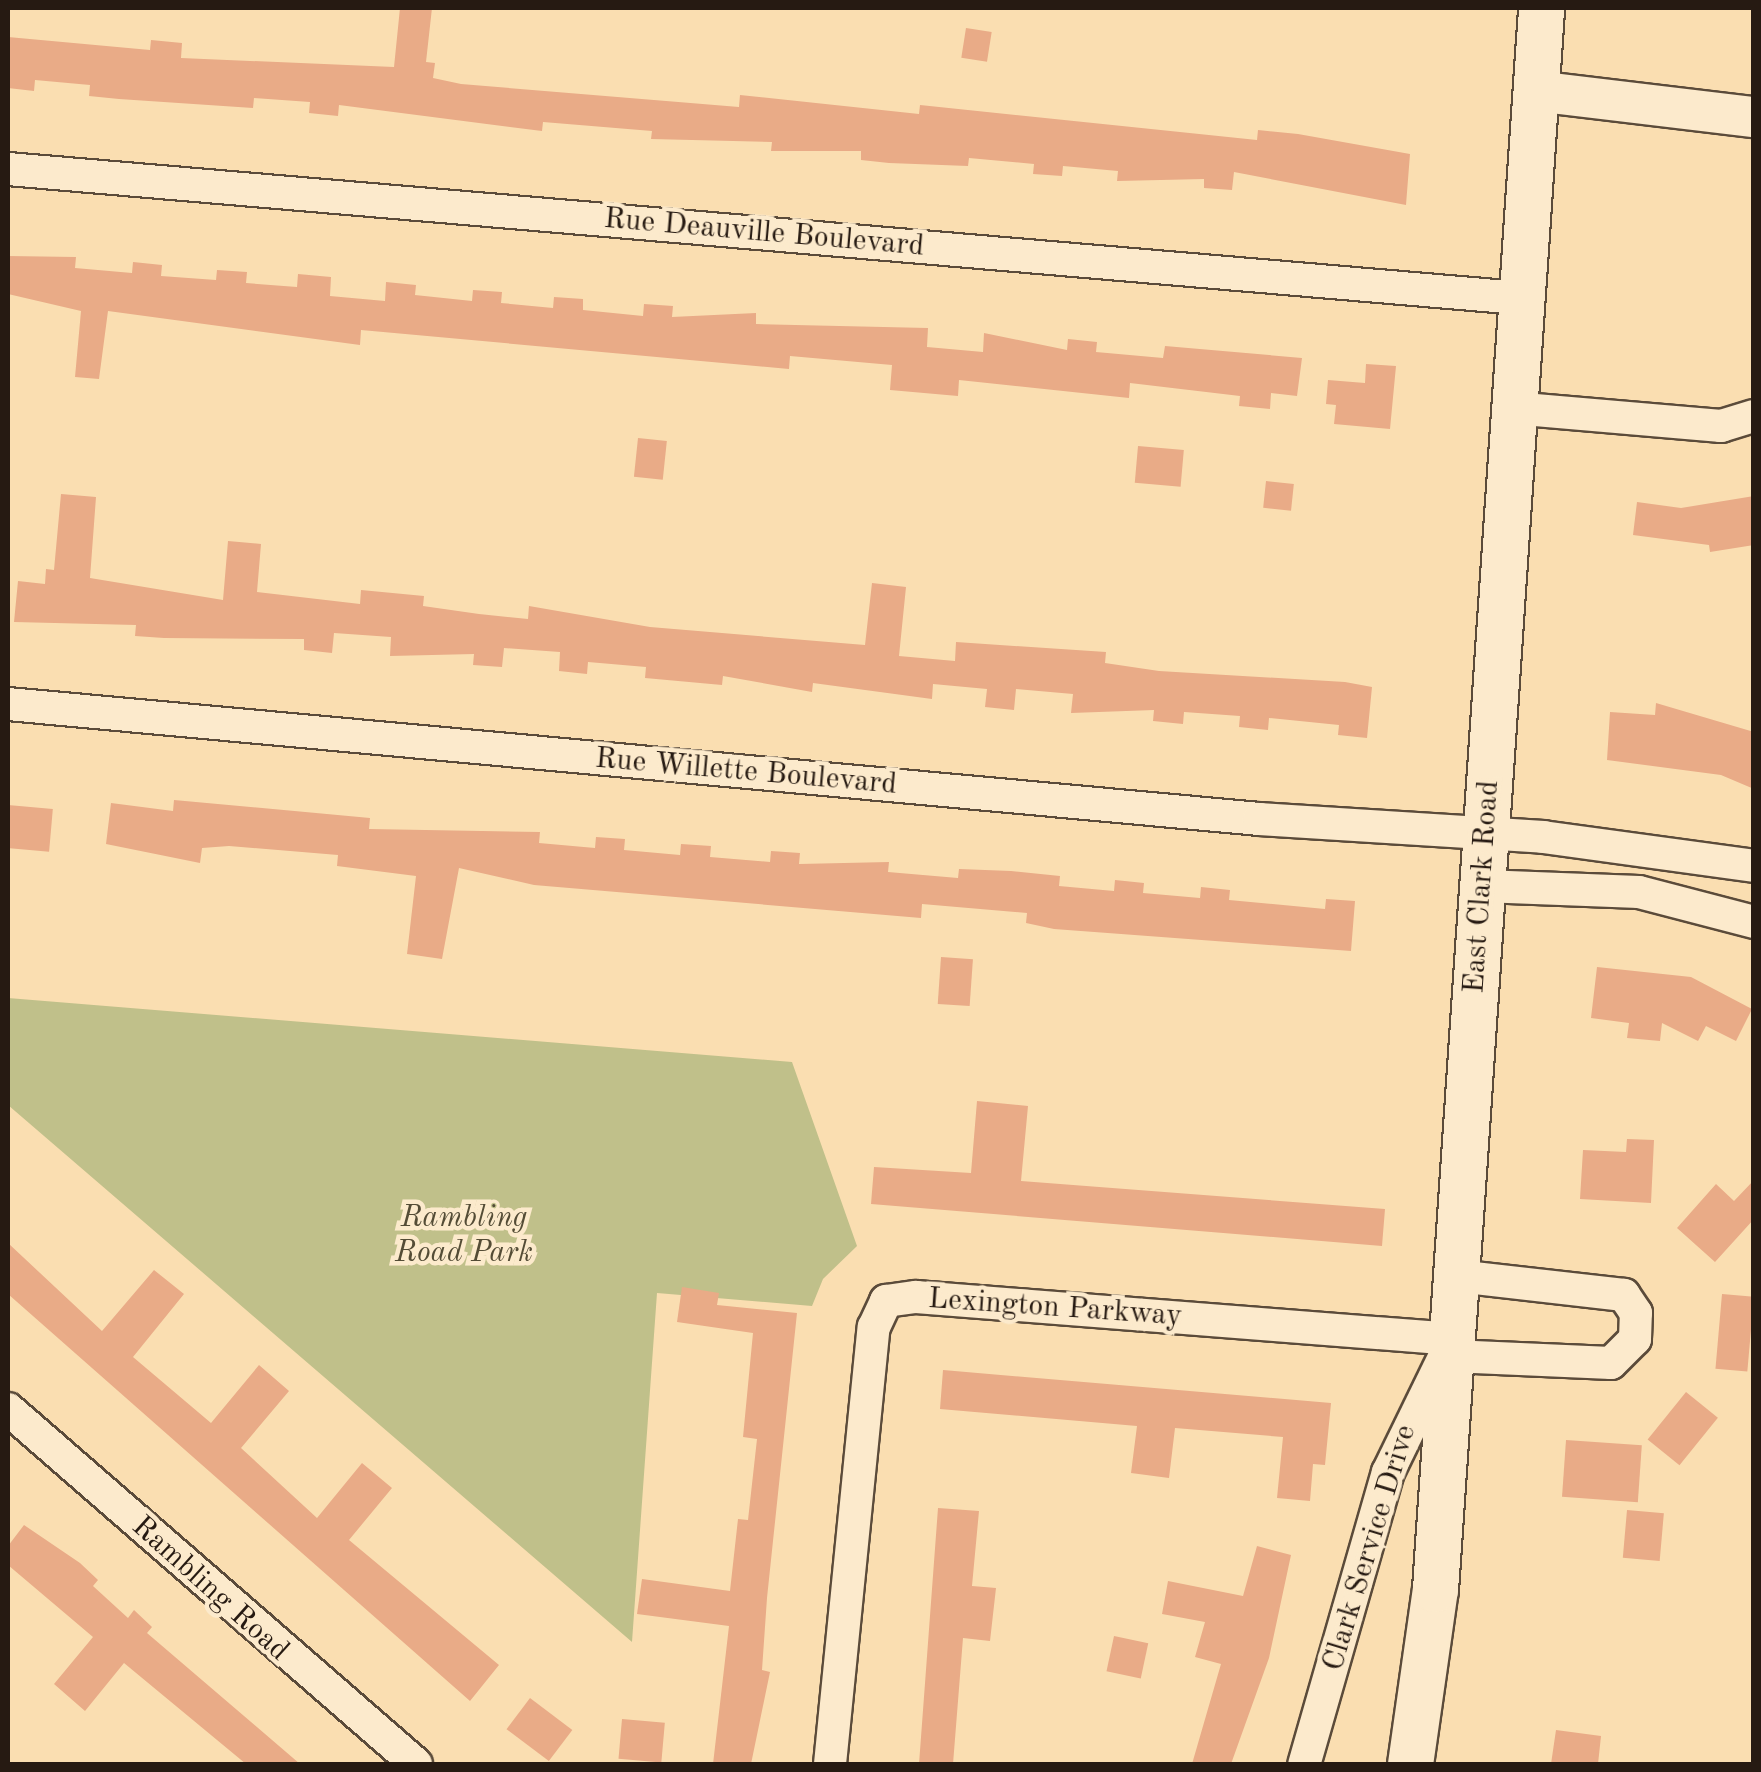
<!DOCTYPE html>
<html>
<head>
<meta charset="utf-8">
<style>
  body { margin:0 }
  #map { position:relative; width:1761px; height:1772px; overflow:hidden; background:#fadeb1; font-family:"Old Standard TT",serif }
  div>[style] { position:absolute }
  .green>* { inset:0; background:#c0c08a }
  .building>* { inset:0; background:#e9ab87; transform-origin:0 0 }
  .roads { filter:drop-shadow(2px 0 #5b4b3a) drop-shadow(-2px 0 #5b4b3a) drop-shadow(0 2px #5b4b3a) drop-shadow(0 -2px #5b4b3a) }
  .minor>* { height:32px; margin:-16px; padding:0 16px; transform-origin:16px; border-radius:16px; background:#fceacc }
  .tertiary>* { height:40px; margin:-20px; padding:0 20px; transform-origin:20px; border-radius:20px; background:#fceacc }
  .secondary>* { height:45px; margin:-22.5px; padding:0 22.5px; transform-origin:22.5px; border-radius:22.5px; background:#fceacc }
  span { translate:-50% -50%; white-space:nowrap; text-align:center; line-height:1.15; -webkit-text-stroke:9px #fceacc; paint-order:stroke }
  .street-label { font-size:30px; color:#261a12 }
  .park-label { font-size:30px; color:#544c36; font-style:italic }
  .frame { position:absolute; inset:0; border:10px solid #261a12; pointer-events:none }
</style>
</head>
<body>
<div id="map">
  <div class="green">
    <div style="clip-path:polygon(8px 998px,792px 1062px,857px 1246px,823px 1279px,812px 1306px,657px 1293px,632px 1642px,8px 1105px)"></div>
  </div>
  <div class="building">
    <div style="clip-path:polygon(400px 8px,432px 8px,426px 62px,435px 63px,433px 78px,461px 84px,739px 107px,740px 95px,919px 114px,920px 105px,1257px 140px,1258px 130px,1298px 134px,1410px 154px,1406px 205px,1234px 172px,1232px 190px,1204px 188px,1204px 179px,1117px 181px,1118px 171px,1063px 166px,1062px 176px,1033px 174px,1034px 164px,969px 158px,968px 166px,889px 163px,861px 160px,861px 151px,771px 151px,772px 142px,651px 139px,652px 131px,543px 122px,542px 131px,339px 105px,338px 116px,309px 113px,310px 102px,254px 98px,253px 108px,119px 99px,89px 96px,90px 85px,35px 80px,34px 91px,8px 88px,8px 37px,150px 50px,151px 40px,182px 43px,181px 58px,394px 67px)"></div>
    <div style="left:966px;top:28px;width:26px;height:30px;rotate:9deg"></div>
    <div style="clip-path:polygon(8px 256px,76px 257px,75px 268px,132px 273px,133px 262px,162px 265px,161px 276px,216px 280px,217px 270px,247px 272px,246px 283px,297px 287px,298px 274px,331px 277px,330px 296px,385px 301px,386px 282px,416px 285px,415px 295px,472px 301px,473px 290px,502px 292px,501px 303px,553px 308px,554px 297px,583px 299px,583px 310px,643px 316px,644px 304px,673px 306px,672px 317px,756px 313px,756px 324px,928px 328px,927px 347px,983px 352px,984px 333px,1067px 350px,1068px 339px,1097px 342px,1096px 352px,1163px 358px,1165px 346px,1302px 358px,1297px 396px,1271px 393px,1270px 409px,1239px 406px,1240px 396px,1130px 383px,1129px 398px,959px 380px,958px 396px,890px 390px,892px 365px,790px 356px,789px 369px,361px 330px,360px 345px,108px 311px,99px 379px,75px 377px,81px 311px,8px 294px)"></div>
    <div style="clip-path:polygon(1366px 364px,1396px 366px,1390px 429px,1334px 424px,1336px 405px,1326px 404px,1328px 380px,1365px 383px)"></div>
    <div style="left:638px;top:438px;width:29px;height:39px;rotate:6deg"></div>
    <div style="left:1138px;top:446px;width:46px;height:37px;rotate:5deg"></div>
    <div style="left:1266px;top:481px;width:28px;height:27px;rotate:6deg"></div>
    <div style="clip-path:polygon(61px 494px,96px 497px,90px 578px,223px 600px,228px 541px,261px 544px,257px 592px,360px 604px,361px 590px,424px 596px,423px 606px,479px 614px,528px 619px,529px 606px,650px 627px,865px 645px,872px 583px,906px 587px,899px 656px,955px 661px,956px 642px,1106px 652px,1105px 663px,1159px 671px,1345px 682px,1372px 687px,1367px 738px,1338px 735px,1339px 725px,1269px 718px,1268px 730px,1239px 727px,1240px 716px,1184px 712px,1183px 724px,1153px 721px,1154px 710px,1071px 713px,1073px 694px,1016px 689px,1014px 710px,985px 707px,987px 689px,933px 684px,932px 699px,813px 683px,812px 692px,723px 676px,722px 685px,645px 678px,646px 667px,588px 662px,587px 674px,559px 671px,560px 652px,504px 648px,502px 667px,473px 665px,474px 654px,390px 656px,391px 637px,334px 633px,332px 653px,304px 650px,304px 639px,164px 638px,135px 636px,136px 625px,14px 622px,18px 581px,45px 584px,46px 569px,54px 570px)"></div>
    <div style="clip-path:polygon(1754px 496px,1754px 545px,1710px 552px,1709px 545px,1633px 535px,1637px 502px,1681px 508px)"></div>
    <div style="clip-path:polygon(1656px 703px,1754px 732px,1754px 789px,1721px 775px,1607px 760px,1610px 712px,1655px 715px)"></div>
    <div style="clip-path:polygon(174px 800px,370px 818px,369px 829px,540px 832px,539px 843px,595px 848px,596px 837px,625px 839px,624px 850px,680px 855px,681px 844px,711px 846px,710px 857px,770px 862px,771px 851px,800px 853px,799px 864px,889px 862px,888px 872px,958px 878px,959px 869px,1011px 871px,1060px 876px,1059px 886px,1114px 891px,1115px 880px,1144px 883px,1143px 893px,1200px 898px,1201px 887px,1230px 890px,1229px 900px,1325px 909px,1326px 899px,1355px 901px,1351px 951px,1054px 929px,1026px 923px,1027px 913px,922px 904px,921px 918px,534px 885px,459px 868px,442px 959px,407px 954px,416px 876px,337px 866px,338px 855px,229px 846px,202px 848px,200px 863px,106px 844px,111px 803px,173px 811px)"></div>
    <div style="left:8px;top:805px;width:45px;height:43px;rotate:5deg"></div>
    <div style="left:941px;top:957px;width:32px;height:47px;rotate:4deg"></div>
    <div style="clip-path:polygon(1597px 967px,1691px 977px,1752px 1009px,1736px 1041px,1706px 1026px,1698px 1041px,1662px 1023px,1660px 1041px,1627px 1038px,1629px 1023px,1591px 1018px)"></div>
    <div style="clip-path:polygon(977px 1101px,1028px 1106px,1021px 1181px,1385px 1209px,1382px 1246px,871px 1204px,874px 1167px,971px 1173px)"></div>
    <div style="clip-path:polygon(1627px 1139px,1654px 1140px,1651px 1203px,1580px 1199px,1583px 1150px,1626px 1152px)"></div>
    <div style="clip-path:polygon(1754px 1180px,1754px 1219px,1715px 1262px,1677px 1228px,1716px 1184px,1734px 1201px)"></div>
    <div style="clip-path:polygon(8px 1243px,102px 1331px,154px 1270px,184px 1294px,133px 1357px,211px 1423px,259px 1365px,289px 1391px,241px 1448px,317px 1518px,362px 1463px,392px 1488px,349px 1540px,499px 1665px,470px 1701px,8px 1294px)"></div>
    <div style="clip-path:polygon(682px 1287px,719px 1293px,717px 1305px,797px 1313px,767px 1598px,762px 1670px,770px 1672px,751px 1764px,713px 1764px,729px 1626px,637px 1614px,642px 1579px,730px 1591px,738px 1519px,748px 1520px,757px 1439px,743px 1437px,753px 1333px,677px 1322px)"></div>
    <div style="left:1722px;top:1294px;width:32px;height:75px;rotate:5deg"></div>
    <div style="clip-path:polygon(943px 1370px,1331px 1403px,1325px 1465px,1313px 1464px,1310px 1501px,1277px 1498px,1283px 1437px,1175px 1428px,1169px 1478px,1131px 1473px,1137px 1426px,940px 1409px)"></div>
    <div style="left:1686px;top:1392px;width:41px;height:61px;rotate:39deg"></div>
    <div style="left:1566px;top:1440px;width:76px;height:57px;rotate:4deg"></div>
    <div style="clip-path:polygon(938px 1508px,979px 1511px,972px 1586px,996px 1588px,990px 1641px,963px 1638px,953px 1764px,919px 1764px)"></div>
    <div style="left:1627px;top:1510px;width:37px;height:48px;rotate:5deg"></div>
    <div style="clip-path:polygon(24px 1525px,80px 1563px,98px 1580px,93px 1586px,128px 1618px,134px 1610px,152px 1627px,147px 1633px,300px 1764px,246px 1764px,124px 1663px,85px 1711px,54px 1684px,93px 1637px,8px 1565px,8px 1546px)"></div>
    <div style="clip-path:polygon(1257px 1546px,1291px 1555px,1269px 1658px,1231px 1764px,1192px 1764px,1221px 1664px,1195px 1657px,1205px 1622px,1162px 1614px,1168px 1581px,1243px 1596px)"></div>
    <div style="left:1114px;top:1636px;width:35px;height:36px;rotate:12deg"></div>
    <div style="left:530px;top:1698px;width:53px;height:39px;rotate:37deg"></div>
    <div style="left:622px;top:1719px;width:43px;height:40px;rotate:5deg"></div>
    <div style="clip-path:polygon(1556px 1730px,1601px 1736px,1598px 1764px,1551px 1764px)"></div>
  </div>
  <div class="roads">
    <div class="minor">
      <div style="left:8px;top:169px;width:1517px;rotate:4.88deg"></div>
      <div style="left:1512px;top:408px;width:210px;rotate:4.9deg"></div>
      <div style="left:1721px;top:426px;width:34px;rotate:-17deg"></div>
      <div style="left:8px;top:704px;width:1256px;rotate:5.25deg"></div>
      <div style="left:1259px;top:819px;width:285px;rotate:3.6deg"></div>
      <div style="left:1543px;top:837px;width:213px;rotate:7.8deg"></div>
      <div style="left:1482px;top:886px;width:157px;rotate:2.2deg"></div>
      <div style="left:1639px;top:892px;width:119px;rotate:14.6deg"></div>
      <div style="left:1451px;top:1356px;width:160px;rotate:2.5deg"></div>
      <div style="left:1611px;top:1363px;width:34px;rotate:-45deg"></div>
      <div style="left:1635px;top:1339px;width:26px;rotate:-88deg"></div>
      <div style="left:1636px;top:1313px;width:22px;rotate:-124deg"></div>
      <div style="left:1624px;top:1295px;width:167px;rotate:-173.5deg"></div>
      <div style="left:8px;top:1409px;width:541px;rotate:41.03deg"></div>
      <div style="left:830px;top:1764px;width:439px;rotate:-84.3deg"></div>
      <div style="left:874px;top:1327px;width:29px;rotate:-65deg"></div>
      <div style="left:886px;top:1301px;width:30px;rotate:-8deg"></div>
      <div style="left:916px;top:1297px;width:539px;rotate:4.47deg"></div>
      <div style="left:1453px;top:1339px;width:148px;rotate:116deg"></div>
      <div style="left:1388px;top:1472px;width:304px;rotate:106deg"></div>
    </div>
    <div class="tertiary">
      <div style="left:1535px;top:91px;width:221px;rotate:6.8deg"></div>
    </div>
    <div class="secondary">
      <div style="left:1410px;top:1764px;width:177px;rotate:-81.9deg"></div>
      <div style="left:1435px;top:1589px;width:1585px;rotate:-86.16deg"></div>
    </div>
  </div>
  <div class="street-label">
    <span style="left:764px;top:233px;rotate:5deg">Rue Deauville Boulevard</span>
    <span style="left:746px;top:772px;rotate:5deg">Rue Willette Boulevard</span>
    <span style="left:1482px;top:887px;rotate:-86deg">East Clark Road</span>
    <span style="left:1055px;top:1308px;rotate:4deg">Lexington Parkway</span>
    <span style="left:1370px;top:1548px;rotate:-73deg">Clark Service Drive</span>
    <span style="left:210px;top:1589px;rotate:42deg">Rambling Road</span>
  </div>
  <div class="park-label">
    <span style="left:464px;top:1235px">Rambling<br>Road Park</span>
  </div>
  <div class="frame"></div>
</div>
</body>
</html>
